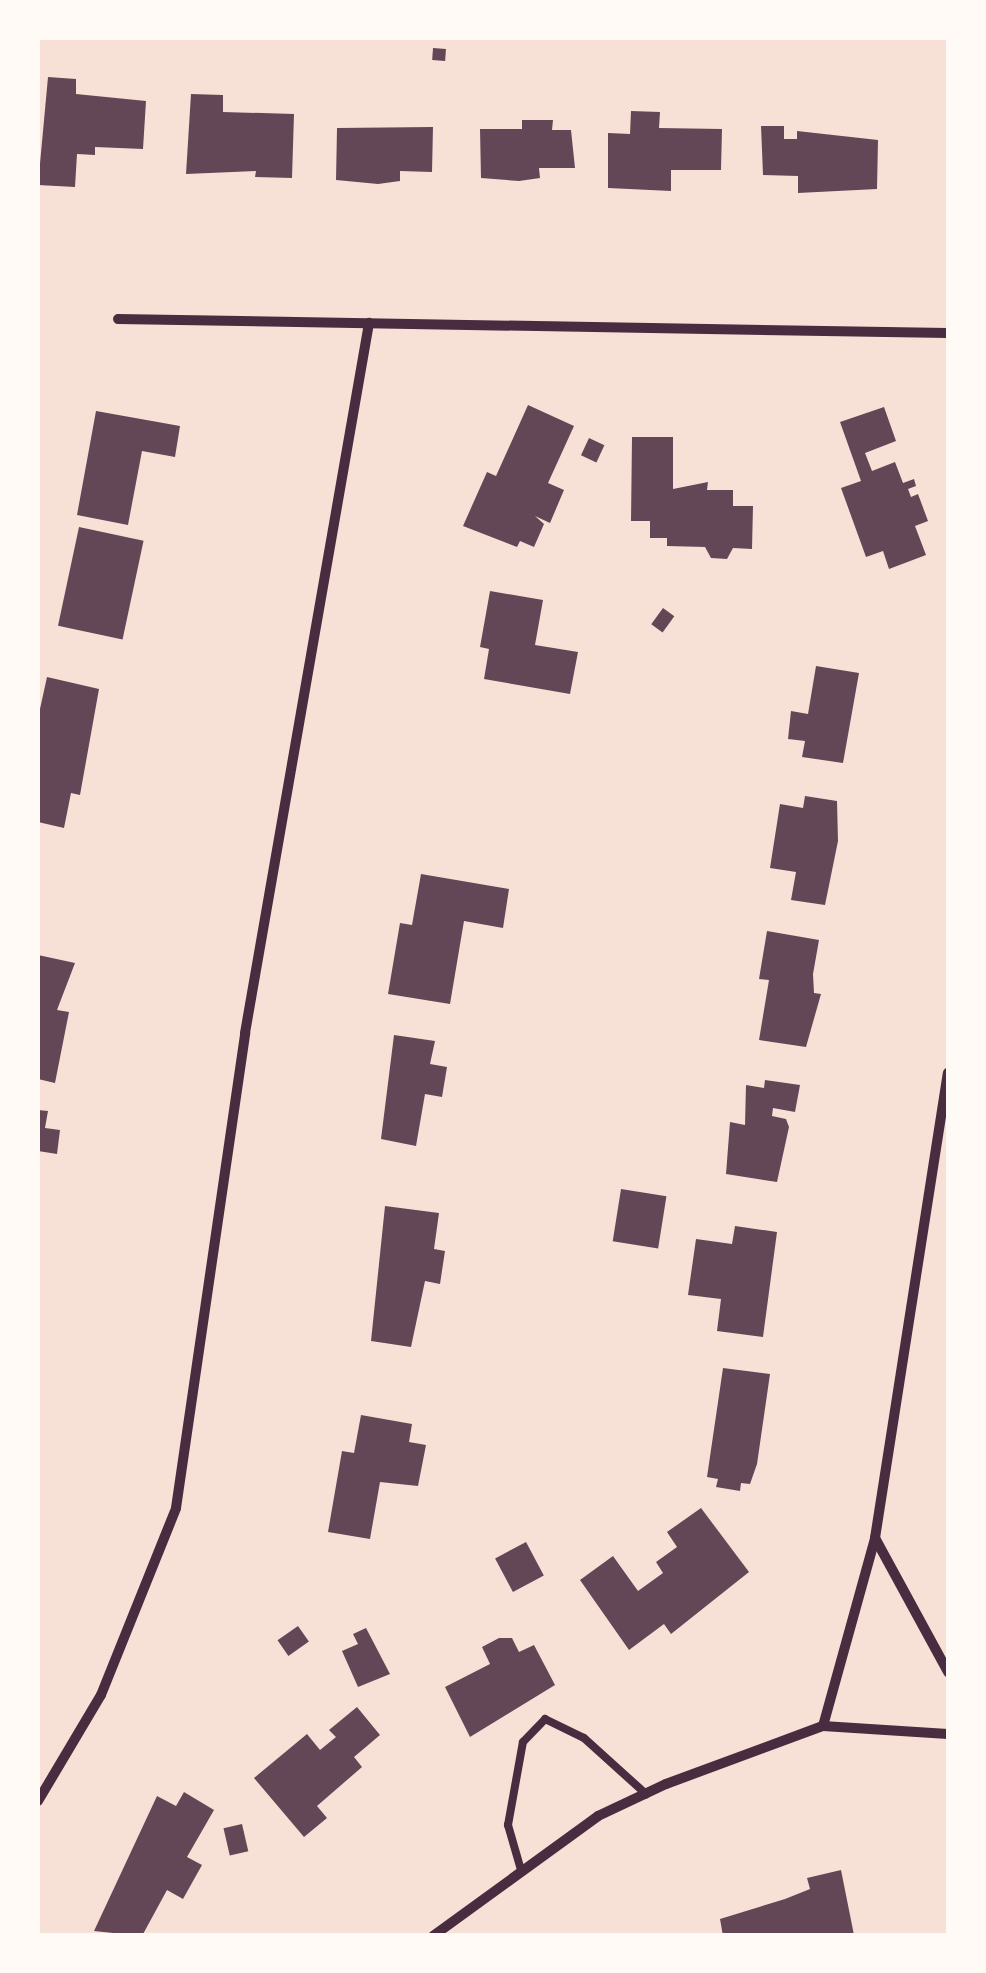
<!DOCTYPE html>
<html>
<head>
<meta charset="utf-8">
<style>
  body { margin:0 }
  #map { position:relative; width:986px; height:1973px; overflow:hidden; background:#f7e1d7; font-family:Literata,serif }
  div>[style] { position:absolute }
  .building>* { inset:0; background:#644757; transform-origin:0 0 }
  .service>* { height:8px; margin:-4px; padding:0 4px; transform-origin:4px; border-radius:4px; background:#4a2c40 }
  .minor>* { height:10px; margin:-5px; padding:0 5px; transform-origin:5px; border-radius:5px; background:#4a2c40 }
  span { translate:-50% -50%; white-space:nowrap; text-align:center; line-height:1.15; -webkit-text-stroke:8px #fffaf5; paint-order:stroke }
  .frame { position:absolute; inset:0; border:40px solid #fffaf5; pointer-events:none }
</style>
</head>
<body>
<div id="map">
  <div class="building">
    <div style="left:433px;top:48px;width:13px;height:12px;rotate:4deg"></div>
    <div style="clip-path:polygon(48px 77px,76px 79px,76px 94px,146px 101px,143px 149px,95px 147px,95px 155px,77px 154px,75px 187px,38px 185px)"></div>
    <div style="clip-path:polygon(191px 94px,223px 95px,223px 112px,294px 114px,292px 178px,255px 177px,256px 171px,186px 174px)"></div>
    <div style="clip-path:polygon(631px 111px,660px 112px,659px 128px,722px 129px,721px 170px,671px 170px,671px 191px,608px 188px,608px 133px,630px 134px)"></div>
    <div style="clip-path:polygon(522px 120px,553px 120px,552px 130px,571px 130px,575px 168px,539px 168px,540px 178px,519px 181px,481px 178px,480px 129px,522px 129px)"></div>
    <div style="clip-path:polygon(761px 126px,784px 126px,784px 139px,797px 139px,797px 131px,878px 140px,877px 189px,798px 193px,798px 176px,763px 175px)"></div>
    <div style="clip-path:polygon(433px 127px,432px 172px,400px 171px,400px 181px,378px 184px,336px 180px,337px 128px)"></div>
    <div style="clip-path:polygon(528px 405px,574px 426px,548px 483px,564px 490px,550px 523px,535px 516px,544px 524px,534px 547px,520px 541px,517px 547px,463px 526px,487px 472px,496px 476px)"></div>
    <div style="clip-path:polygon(884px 407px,896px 441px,865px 453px,872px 471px,895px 462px,903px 483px,914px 479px,916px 486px,908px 489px,911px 497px,918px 494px,928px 521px,915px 526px,926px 555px,889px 569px,883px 551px,866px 557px,841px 488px,861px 481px,840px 422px)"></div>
    <div style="clip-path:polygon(96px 411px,180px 426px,175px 457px,142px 451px,128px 525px,77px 515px)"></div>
    <div style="clip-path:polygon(632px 437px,673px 437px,673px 489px,708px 482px,707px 490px,733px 490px,733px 506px,753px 506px,752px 549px,733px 548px,727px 559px,711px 558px,705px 547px,667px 546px,667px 538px,650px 538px,650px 521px,631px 521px)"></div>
    <div style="left:589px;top:438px;width:17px;height:19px;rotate:25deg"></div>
    <div style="left:79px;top:527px;width:66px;height:101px;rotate:12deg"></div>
    <div style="clip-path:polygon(490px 591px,543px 600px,535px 645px,578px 652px,570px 694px,484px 679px,489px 649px,480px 647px)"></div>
    <div style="left:663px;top:608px;width:14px;height:20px;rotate:36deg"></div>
    <div style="clip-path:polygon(816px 666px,859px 673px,843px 763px,802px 757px,805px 741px,788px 739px,791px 711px,808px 714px)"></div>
    <div style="clip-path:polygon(47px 677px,99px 689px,80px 795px,71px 793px,64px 828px,38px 822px,38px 718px)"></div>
    <div style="clip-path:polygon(805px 796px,837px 801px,838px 841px,825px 905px,791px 900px,796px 872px,770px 868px,780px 804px,803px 808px)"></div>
    <div style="clip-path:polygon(421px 874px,509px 889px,503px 928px,464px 921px,450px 1004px,388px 994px,400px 923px,412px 925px)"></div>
    <div style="clip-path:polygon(767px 931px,819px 940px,813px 974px,814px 993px,821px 994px,806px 1047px,759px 1040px,769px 980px,759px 979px)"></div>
    <div style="clip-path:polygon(38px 955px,75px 963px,57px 1010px,69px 1012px,55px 1083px,38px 1079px)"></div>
    <div style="clip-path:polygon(394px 1035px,435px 1041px,430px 1064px,447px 1067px,442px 1097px,425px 1094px,416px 1146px,381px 1139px)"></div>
    <div style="clip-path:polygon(765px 1080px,800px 1085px,795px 1112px,773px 1108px,772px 1116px,786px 1119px,789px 1127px,777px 1182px,726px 1174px,730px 1122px,745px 1125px,746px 1085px,764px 1088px)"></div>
    <div style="clip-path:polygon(38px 1110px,48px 1111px,45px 1128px,60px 1130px,57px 1154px,38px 1151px)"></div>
    <div style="left:621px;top:1189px;width:46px;height:53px;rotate:9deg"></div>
    <div style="clip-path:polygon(385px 1206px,439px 1213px,434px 1249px,445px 1251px,440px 1284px,425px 1281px,411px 1347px,371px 1341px)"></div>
    <div style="clip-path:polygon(735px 1226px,777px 1232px,763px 1337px,717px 1331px,721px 1299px,688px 1295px,696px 1239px,732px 1244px)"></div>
    <div style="clip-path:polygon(723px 1368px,770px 1374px,757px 1464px,750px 1484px,741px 1483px,740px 1491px,716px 1487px,718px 1479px,707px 1477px)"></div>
    <div style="clip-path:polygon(361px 1415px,412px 1424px,409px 1442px,426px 1445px,418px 1486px,380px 1482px,370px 1539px,328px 1532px,342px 1451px,354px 1453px)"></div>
    <div style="clip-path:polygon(701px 1508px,749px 1572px,671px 1634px,664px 1624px,629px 1650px,580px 1580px,613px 1556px,638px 1591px,663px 1573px,656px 1562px,677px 1547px,667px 1532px)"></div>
    <div style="left:526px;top:1542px;width:38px;height:35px;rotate:62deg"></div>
    <div style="left:298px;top:1626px;width:19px;height:25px;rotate:55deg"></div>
    <div style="clip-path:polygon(366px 1628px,390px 1674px,358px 1687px,342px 1651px,358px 1644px,353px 1634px)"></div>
    <div style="clip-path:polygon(499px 1638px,512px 1638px,519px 1652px,534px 1645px,555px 1685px,470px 1737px,445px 1687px,490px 1664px,482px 1647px)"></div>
    <div style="clip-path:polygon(357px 1707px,380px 1735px,354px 1757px,362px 1767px,317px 1806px,327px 1818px,304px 1837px,254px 1778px,307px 1734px,320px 1750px,336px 1737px,329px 1730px)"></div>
    <div style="clip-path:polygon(184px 1792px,214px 1810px,187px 1857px,202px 1865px,183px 1899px,167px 1890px,142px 1936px,94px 1931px,157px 1796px,176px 1806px)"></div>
    <div style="left:242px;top:1824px;width:28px;height:19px;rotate:77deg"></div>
    <div style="clip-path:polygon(841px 1870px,854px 1935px,723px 1936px,720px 1919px,785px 1899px,810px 1889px,807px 1878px)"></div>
  </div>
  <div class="service">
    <div style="left:521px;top:1870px;width:47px;rotate:-106.1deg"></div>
    <div style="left:508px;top:1825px;width:84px;rotate:-79.8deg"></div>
    <div style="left:523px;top:1742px;width:32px;rotate:-46deg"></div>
    <div style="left:545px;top:1719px;width:43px;rotate:26deg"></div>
    <div style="left:584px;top:1738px;width:84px;rotate:42.1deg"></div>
  </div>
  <div class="minor">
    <div style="left:118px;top:319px;width:830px;rotate:0.97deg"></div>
    <div style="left:875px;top:1538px;width:153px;rotate:61.4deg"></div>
    <div style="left:823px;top:1726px;width:195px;rotate:-74.5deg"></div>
    <div style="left:875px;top:1538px;width:471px;rotate:-81.1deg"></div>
    <div style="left:38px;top:1801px;width:123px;rotate:-59.3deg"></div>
    <div style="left:101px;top:1695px;width:201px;rotate:-68.1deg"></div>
    <div style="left:176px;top:1508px;width:480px;rotate:-81.7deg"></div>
    <div style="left:245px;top:1033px;width:721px;rotate:-80.09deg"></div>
    <div style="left:433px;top:1936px;width:204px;rotate:-36deg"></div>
    <div style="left:598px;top:1816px;width:75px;rotate:-25.2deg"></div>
    <div style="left:666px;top:1784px;width:167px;rotate:-20.3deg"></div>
    <div style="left:823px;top:1726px;width:125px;rotate:3.7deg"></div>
  </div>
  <div class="frame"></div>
</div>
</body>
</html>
